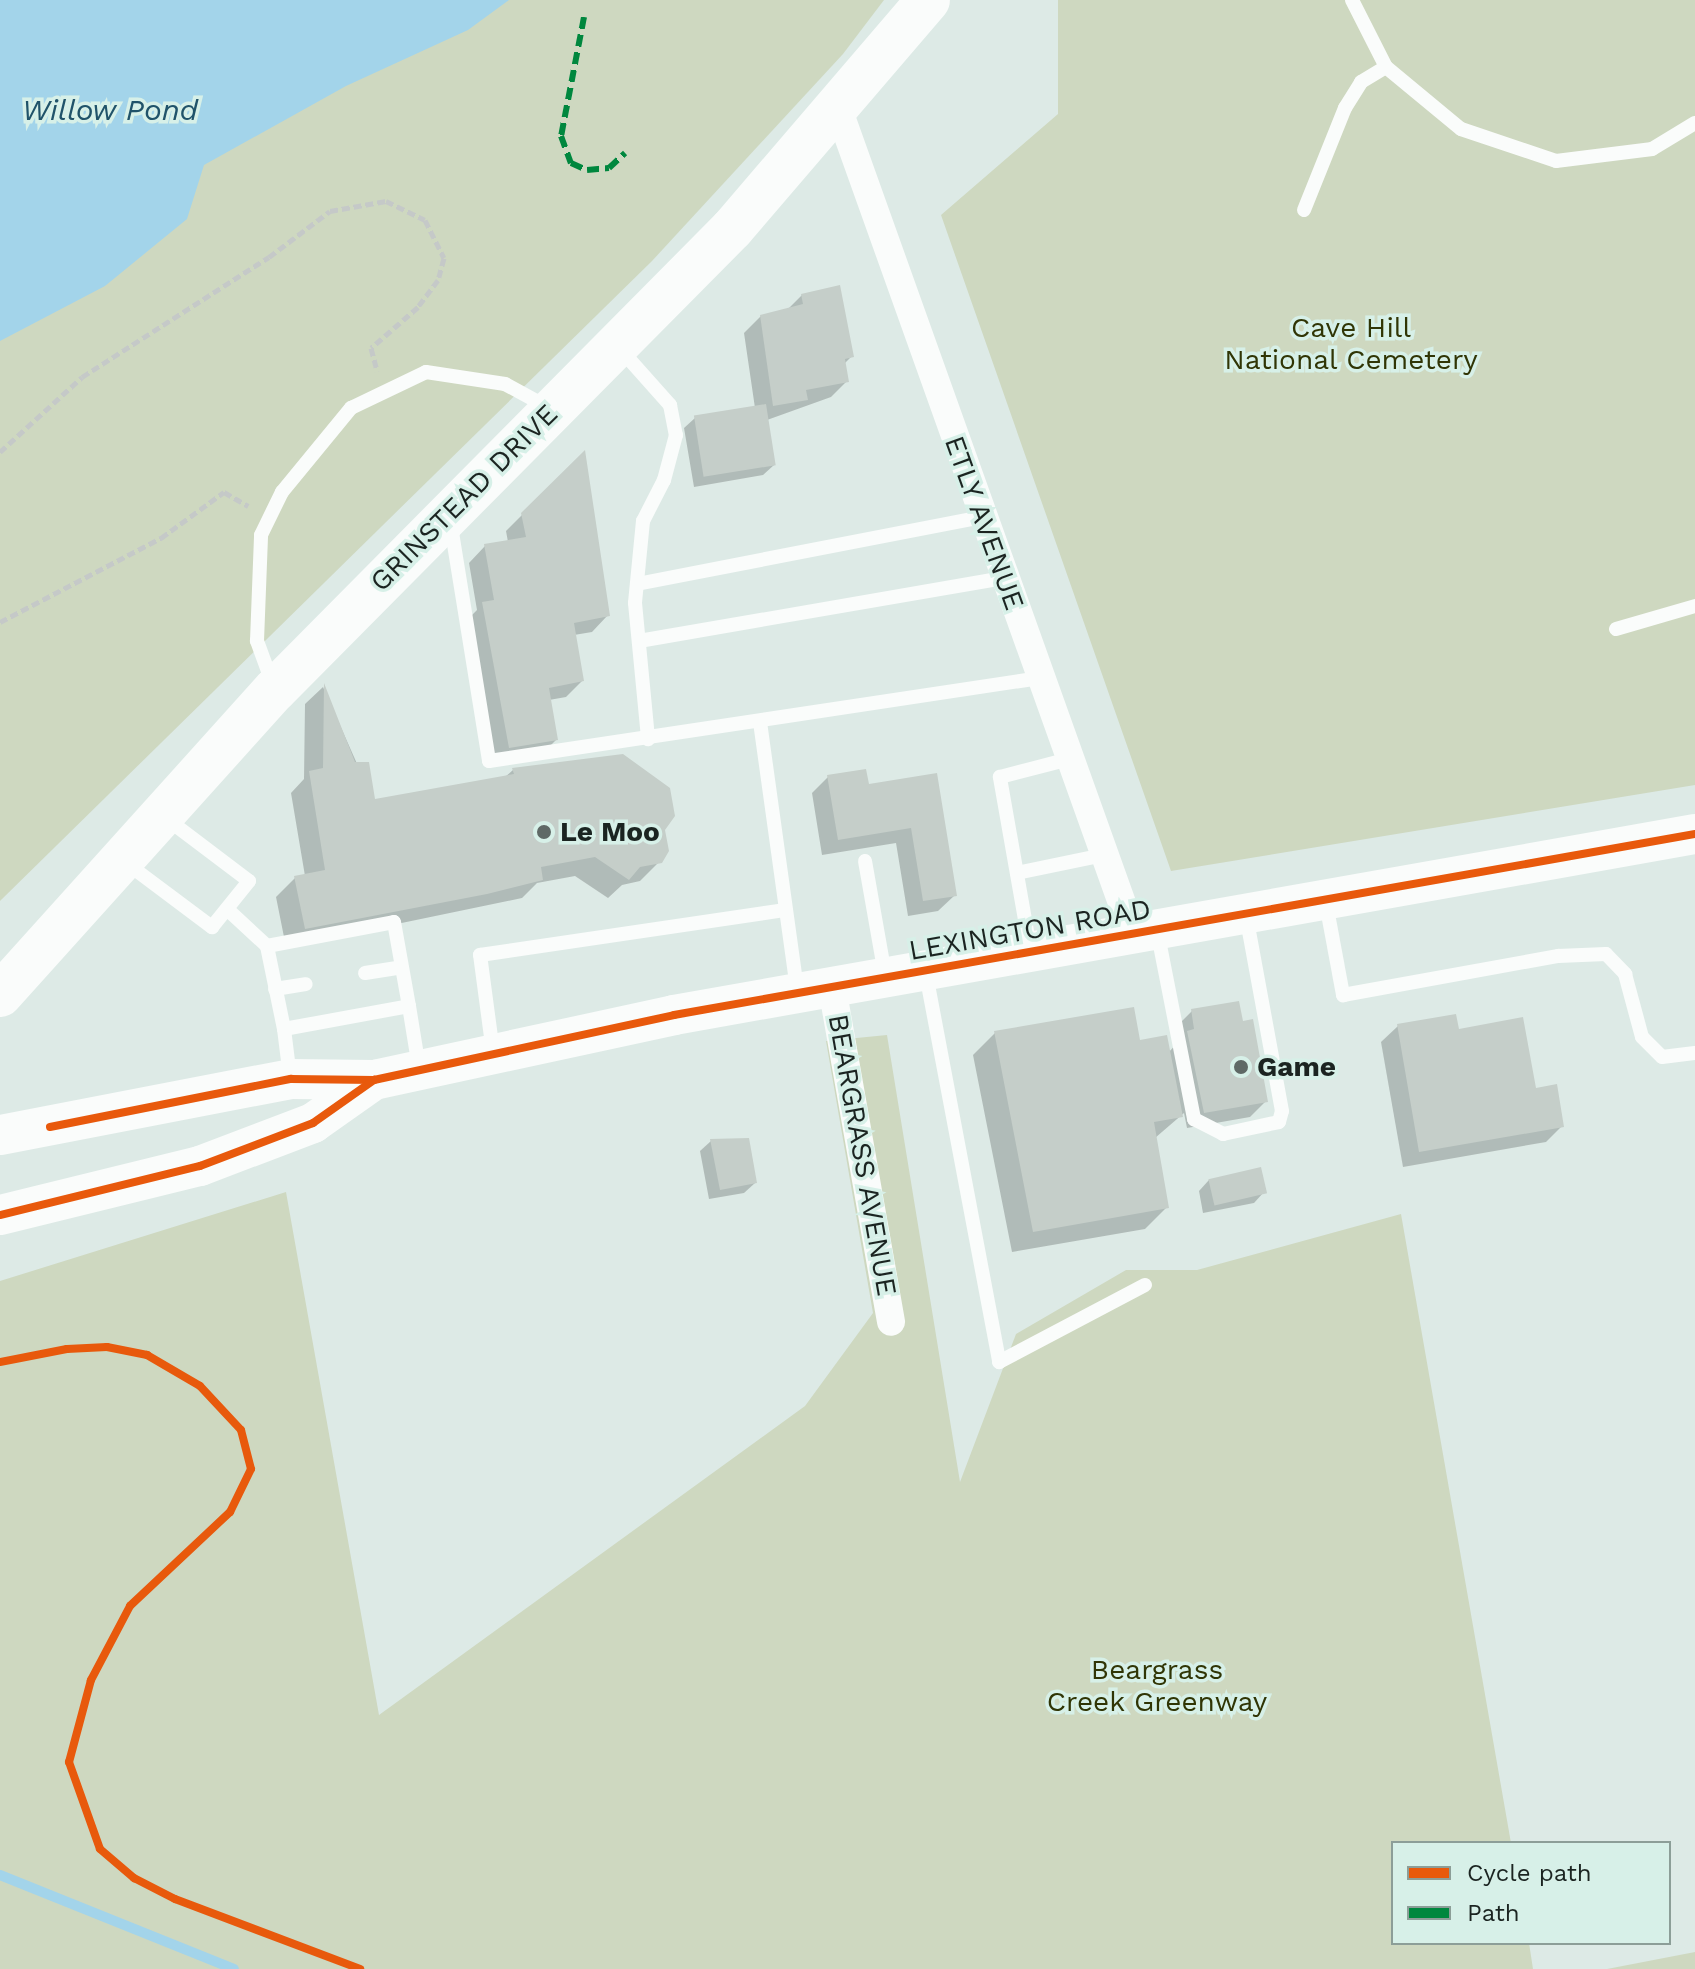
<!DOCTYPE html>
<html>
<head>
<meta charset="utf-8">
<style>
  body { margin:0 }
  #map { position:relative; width:1695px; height:1969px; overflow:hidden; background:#ddeae6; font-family:"Work Sans",sans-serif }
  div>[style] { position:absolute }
  .green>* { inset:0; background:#ced8c0 }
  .water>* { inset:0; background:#a3d4ea }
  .shadow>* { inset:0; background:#0003 }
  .stream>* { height:10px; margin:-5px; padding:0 5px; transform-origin:5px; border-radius:5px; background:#a3d4ea }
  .building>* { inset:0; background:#c5cec9; transform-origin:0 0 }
  .path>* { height:5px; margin-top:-2.5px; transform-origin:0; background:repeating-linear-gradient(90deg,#c5c9c8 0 8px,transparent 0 12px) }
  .service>* { height:14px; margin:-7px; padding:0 7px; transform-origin:7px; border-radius:7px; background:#fafcfb }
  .minor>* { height:28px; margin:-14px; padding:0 14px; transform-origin:14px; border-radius:14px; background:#fafcfb }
  .secondary>* { height:40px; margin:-20px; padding:0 20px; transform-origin:20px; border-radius:20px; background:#fafcfb }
  .primary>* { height:44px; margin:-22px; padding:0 22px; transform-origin:22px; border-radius:22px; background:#fafcfb }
  .quiet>* { height:6px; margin-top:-3px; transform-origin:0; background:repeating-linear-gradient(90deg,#00873e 0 12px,transparent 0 18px) }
  .cycleway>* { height:8px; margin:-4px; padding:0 4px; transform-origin:4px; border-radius:4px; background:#e8590c }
  .dots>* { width:22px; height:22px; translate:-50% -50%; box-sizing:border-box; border:4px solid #d7f0e8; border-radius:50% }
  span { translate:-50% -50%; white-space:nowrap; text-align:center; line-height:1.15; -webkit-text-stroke:7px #d7f0e8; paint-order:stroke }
  .park-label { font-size:28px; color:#303505 }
  .street-label { font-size:28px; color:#1b2421 }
  .poi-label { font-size:28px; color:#1b2421; font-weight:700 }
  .left { translate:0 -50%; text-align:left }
  .water-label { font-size:30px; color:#20536a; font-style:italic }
  .legend { position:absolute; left:1391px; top:1841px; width:280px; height:104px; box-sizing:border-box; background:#d7f0e8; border:2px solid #8c9e98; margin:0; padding:10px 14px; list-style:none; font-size:24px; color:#1b2421 }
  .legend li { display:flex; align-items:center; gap:16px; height:40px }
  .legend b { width:40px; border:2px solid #8c9e98 }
</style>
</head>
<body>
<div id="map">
  <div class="green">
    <div style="clip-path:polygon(0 0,884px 0,843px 54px,652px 261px,0 901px)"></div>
    <div style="clip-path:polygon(1058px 0,1695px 0,1695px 785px,1171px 871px,941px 215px,1058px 114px)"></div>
    <div style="clip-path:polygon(887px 1035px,960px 1482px,1016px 1334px,1126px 1270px,1197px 1270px,1401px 1214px,1511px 1843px,1393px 1843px,1393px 1943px,1529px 1943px,1533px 1969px,0 1969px,0 1281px,286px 1192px,379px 1715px,805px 1406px,873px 1313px,826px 1041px)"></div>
    <div style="clip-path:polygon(1695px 1952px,1695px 1969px,1607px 1969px)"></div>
  </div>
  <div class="water">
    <div style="clip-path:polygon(0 0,509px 0,468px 30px,346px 86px,204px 165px,187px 219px,105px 286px,0 341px)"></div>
  </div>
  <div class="shadow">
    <div style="clip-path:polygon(802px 295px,852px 356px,844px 364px,847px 381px,831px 397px,767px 420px,774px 465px,763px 475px,694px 487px,684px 428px,695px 418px,755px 408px,744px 333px,761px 316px,787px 310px)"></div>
    <div style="clip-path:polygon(583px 454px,608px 615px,592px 632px,574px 635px,582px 681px,566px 697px,549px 700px,556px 740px,540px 756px,493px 763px,467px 620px,477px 610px,469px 563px,485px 546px,508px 542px,506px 531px)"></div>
    <div style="clip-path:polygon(323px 687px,374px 802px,505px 777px,513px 770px,663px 830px,660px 861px,640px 881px,622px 885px,608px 898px,575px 876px,537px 883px,522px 898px,286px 947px,276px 897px,295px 878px,305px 876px,291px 793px,304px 779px,305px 704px)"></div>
    <div style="clip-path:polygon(935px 775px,955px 895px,938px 911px,908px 916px,896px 843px,822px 855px,812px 793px,828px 777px,867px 786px)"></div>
    <div style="clip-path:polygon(1192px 1011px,1266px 1101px,1250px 1117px,1187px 1128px,1184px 1113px,1155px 1138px,1167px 1207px,1145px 1229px,1012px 1252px,973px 1055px,995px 1033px,1138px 1042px,1169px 1052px,1178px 1042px,1176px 1027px)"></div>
    <div style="clip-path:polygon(1398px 1026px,1457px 1031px,1534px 1090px,1562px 1126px,1546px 1142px,1403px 1167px,1381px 1042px)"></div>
    <div style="clip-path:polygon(711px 1141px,755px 1183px,744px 1193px,709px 1199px,700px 1151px)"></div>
    <div style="clip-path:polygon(1209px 1180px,1264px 1192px,1254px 1203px,1203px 1213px,1199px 1191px)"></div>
  </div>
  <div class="stream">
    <div style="left:0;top:1875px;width:252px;rotate:21.9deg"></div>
  </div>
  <div class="building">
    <div style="clip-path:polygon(840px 285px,854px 357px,845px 359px,849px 382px,806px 390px,808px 400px,773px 406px,760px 315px,803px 304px,801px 294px)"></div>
    <div style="left:766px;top:404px;width:62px;height:73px;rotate:81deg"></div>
    <div style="clip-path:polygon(585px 450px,610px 616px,574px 623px,584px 681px,549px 688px,558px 740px,509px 748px,482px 602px,494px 600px,484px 544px,526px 537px,521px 513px)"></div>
    <div style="clip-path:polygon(324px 683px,355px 762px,369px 762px,375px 799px,514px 774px,512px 768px,623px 754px,670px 788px,675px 816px,665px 830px,669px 851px,662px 863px,640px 867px,629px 880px,595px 857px,541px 867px,543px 880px,487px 894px,305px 929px,294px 876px,325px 870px,309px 771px,323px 768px)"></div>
    <div style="clip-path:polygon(866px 769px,869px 784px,937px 773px,957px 896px,923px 901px,911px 828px,838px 840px,827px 775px)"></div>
    <div style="clip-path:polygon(1239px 1001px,1243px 1021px,1253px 1019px,1268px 1102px,1204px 1113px,1187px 1031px,1194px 1029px,1191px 1009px)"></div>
    <div style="clip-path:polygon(1134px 1007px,1140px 1040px,1167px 1035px,1183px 1117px,1154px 1122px,1169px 1208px,1033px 1232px,994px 1031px)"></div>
    <div style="clip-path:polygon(1456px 1014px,1459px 1029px,1523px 1017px,1536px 1088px,1557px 1084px,1564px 1127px,1419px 1152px,1397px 1024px)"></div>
    <div style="clip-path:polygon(749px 1138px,757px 1183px,720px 1190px,710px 1139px)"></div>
    <div style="left:1261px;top:1167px;width:27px;height:54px;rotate:77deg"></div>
  </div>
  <div class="path">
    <div style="left:0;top:452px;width:111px;rotate:-42.4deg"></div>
    <div style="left:82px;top:377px;width:222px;rotate:-32.7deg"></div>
    <div style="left:269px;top:257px;width:76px;rotate:-37deg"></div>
    <div style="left:330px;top:211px;width:57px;rotate:-10.1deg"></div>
    <div style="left:386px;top:201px;width:43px;rotate:26deg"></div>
    <div style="left:425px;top:220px;width:42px;rotate:63.4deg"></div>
    <div style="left:444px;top:258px;width:23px;rotate:105deg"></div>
    <div style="left:438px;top:280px;width:34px;rotate:127deg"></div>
    <div style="left:418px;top:307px;width:62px;rotate:138.9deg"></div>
    <div style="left:371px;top:348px;width:24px;rotate:75deg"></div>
    <div style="left:0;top:622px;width:182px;rotate:-27.6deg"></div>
    <div style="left:161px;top:538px;width:78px;rotate:-36.1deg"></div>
    <div style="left:224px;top:492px;width:28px;rotate:30deg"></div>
  </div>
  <div class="service">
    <div style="left:1352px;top:0;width:75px;rotate:63.1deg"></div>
    <div style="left:1386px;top:67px;width:97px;rotate:39.6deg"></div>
    <div style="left:1461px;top:129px;width:100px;rotate:18.6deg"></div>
    <div style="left:1556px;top:161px;width:97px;rotate:-7.1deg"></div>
    <div style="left:1652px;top:149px;width:50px;rotate:-31.2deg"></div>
    <div style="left:1304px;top:210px;width:110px;rotate:-68.1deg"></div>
    <div style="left:1345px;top:108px;width:31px;rotate:-58deg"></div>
    <div style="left:1361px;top:82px;width:29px;rotate:-31deg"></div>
    <div style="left:621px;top:350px;width:74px;rotate:48.3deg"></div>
    <div style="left:670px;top:405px;width:31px;rotate:79deg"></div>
    <div style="left:676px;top:435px;width:47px;rotate:104.9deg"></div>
    <div style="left:664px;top:480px;width:46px;rotate:117.1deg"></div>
    <div style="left:643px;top:521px;width:82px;rotate:95.6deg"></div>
    <div style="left:635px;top:603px;width:137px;rotate:84.5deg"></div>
    <div style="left:451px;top:526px;width:238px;rotate:80.8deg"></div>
    <div style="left:489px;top:761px;width:557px;rotate:-8.57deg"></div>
    <div style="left:637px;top:584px;width:351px;rotate:-11deg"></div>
    <div style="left:1616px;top:629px;width:82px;rotate:-16.2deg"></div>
    <div style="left:639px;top:641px;width:370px;rotate:-9.8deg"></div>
    <div style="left:272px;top:682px;width:44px;rotate:-110.1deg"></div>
    <div style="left:257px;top:641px;width:106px;rotate:-87.8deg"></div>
    <div style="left:261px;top:535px;width:48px;rotate:-64deg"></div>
    <div style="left:282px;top:492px;width:109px;rotate:-50.6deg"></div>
    <div style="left:351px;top:408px;width:83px;rotate:-25.6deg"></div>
    <div style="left:426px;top:372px;width:80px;rotate:8.6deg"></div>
    <div style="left:505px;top:384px;width:50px;rotate:28.6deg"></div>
    <div style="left:760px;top:722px;width:270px;rotate:82.1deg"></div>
    <div style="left:865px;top:861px;width:115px;rotate:80deg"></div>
    <div style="left:125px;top:862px;width:109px;rotate:36.8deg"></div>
    <div style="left:212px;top:927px;width:59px;rotate:-51.2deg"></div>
    <div style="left:249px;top:881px;width:103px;rotate:-142.9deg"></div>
    <div style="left:1017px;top:873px;width:89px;rotate:-11.7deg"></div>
    <div style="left:1326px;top:903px;width:94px;rotate:79.5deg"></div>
    <div style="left:1343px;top:995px;width:219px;rotate:-10.3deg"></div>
    <div style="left:1558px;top:956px;width:48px;rotate:-2.4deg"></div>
    <div style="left:1606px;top:954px;width:28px;rotate:46deg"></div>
    <div style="left:1625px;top:974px;width:65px;rotate:74.9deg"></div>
    <div style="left:1642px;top:1037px;width:28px;rotate:45deg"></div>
    <div style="left:1662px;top:1057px;width:33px;rotate:-7deg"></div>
    <div style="left:227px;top:909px;width:54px;rotate:42.8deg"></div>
    <div style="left:1157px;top:930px;width:193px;rotate:78.9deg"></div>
    <div style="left:1194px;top:1119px;width:33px;rotate:27deg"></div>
    <div style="left:1223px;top:1134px;width:57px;rotate:-12.1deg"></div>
    <div style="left:1279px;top:1122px;width:11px;rotate:-75deg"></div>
    <div style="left:1282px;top:1111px;width:199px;rotate:-100.4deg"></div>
    <div style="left:1030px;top:948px;width:174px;rotate:-100deg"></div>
    <div style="left:1000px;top:777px;width:71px;rotate:-14.6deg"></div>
    <div style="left:365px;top:973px;width:37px;rotate:-9deg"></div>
    <div style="left:926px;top:974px;width:395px;rotate:79.3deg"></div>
    <div style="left:999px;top:1362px;width:165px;rotate:-27.8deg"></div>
    <div style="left:275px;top:989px;width:31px;rotate:-9deg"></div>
    <div style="left:284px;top:1029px;width:85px;rotate:-101.6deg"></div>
    <div style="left:267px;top:946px;width:129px;rotate:-10.7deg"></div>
    <div style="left:394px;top:922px;width:85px;rotate:79.9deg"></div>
    <div style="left:493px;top:1052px;width:98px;rotate:-97.6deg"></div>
    <div style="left:480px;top:955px;width:309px;rotate:-8.4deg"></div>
    <div style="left:290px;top:1077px;width:48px;rotate:-97.1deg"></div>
    <div style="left:284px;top:1029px;width:127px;rotate:-10.4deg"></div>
    <div style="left:409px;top:1006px;width:63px;rotate:80.8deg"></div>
  </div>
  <div class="minor">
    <div style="left:839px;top:111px;width:874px;rotate:70.34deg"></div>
    <div style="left:832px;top:987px;width:340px;rotate:80deg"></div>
  </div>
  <div class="secondary">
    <div style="left:0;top:1135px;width:296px;rotate:-10.9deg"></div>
    <div style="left:291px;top:1079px;width:83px;rotate:0.7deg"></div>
    <div style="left:374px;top:1080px;width:307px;rotate:-12.2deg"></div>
    <div style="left:674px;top:1015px;width:1037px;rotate:-10.05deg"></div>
    <div style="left:0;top:1215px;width:206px;rotate:-13.8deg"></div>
    <div style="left:200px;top:1166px;width:121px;rotate:-20.8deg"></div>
    <div style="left:313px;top:1123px;width:75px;rotate:-35.2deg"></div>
  </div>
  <div class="primary">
    <div style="left:0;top:995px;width:411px;rotate:-48deg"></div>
    <div style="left:275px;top:690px;width:649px;rotate:-45.25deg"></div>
    <div style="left:732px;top:229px;width:301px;rotate:-49.4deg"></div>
  </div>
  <div class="quiet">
    <div style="left:584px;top:17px;width:121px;rotate:100.9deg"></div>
    <div style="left:561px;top:136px;width:29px;rotate:70deg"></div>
    <div style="left:571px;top:163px;width:17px;rotate:24deg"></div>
    <div style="left:587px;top:170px;width:22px;rotate:-5deg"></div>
    <div style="left:609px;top:168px;width:22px;rotate:-43deg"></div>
  </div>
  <div class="cycleway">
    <div style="left:50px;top:1127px;width:246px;rotate:-11.3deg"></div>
    <div style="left:291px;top:1079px;width:83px;rotate:0.7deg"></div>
    <div style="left:374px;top:1080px;width:307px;rotate:-12.2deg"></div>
    <div style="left:674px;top:1015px;width:1037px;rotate:-10.05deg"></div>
    <div style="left:0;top:1215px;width:206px;rotate:-13.8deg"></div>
    <div style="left:200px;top:1166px;width:121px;rotate:-20.8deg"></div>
    <div style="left:313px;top:1123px;width:75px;rotate:-35.2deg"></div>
    <div style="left:0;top:1362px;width:68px;rotate:-11deg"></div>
    <div style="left:67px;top:1349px;width:40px;rotate:-2.9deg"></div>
    <div style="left:107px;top:1347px;width:41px;rotate:11.3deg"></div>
    <div style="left:147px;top:1355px;width:61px;rotate:30.3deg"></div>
    <div style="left:200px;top:1386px;width:60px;rotate:47deg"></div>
    <div style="left:241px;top:1430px;width:40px;rotate:75.6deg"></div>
    <div style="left:251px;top:1469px;width:48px;rotate:116deg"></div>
    <div style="left:230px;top:1512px;width:137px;rotate:136.8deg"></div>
    <div style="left:130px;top:1606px;width:84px;rotate:117.8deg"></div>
    <div style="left:91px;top:1680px;width:85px;rotate:105deg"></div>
    <div style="left:69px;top:1762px;width:92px;rotate:70.4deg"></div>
    <div style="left:100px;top:1849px;width:45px;rotate:40.5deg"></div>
    <div style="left:134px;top:1878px;width:46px;rotate:27.1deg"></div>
    <div style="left:175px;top:1899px;width:198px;rotate:20.7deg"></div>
  </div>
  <div class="dots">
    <div style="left:544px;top:832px;background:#5f6966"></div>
    <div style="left:1241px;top:1067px;background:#5f6966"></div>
  </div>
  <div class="park-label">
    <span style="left:1351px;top:344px">Cave Hill<br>National Cemetery</span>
    <span style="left:1157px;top:1686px">Beargrass<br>Creek Greenway</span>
  </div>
  <div class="street-label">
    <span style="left:464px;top:498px;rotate:-45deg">GRINSTEAD DRIVE</span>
    <span style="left:984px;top:523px;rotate:70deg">ETLY AVENUE</span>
    <span style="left:1030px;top:930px;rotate:-10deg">LEXINGTON ROAD</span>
    <span style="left:862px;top:1155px;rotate:80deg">BEARGRASS AVENUE</span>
  </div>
  <div class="poi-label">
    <span class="left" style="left:560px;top:832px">Le Moo</span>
    <span class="left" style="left:1257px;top:1067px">Game</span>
  </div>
  <div class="water-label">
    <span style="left:110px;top:110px">Willow Pond</span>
  </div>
  <ul class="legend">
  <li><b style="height:10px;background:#e8590c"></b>Cycle path</li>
  <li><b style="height:10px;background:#00873e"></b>Path</li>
  </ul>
</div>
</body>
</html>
